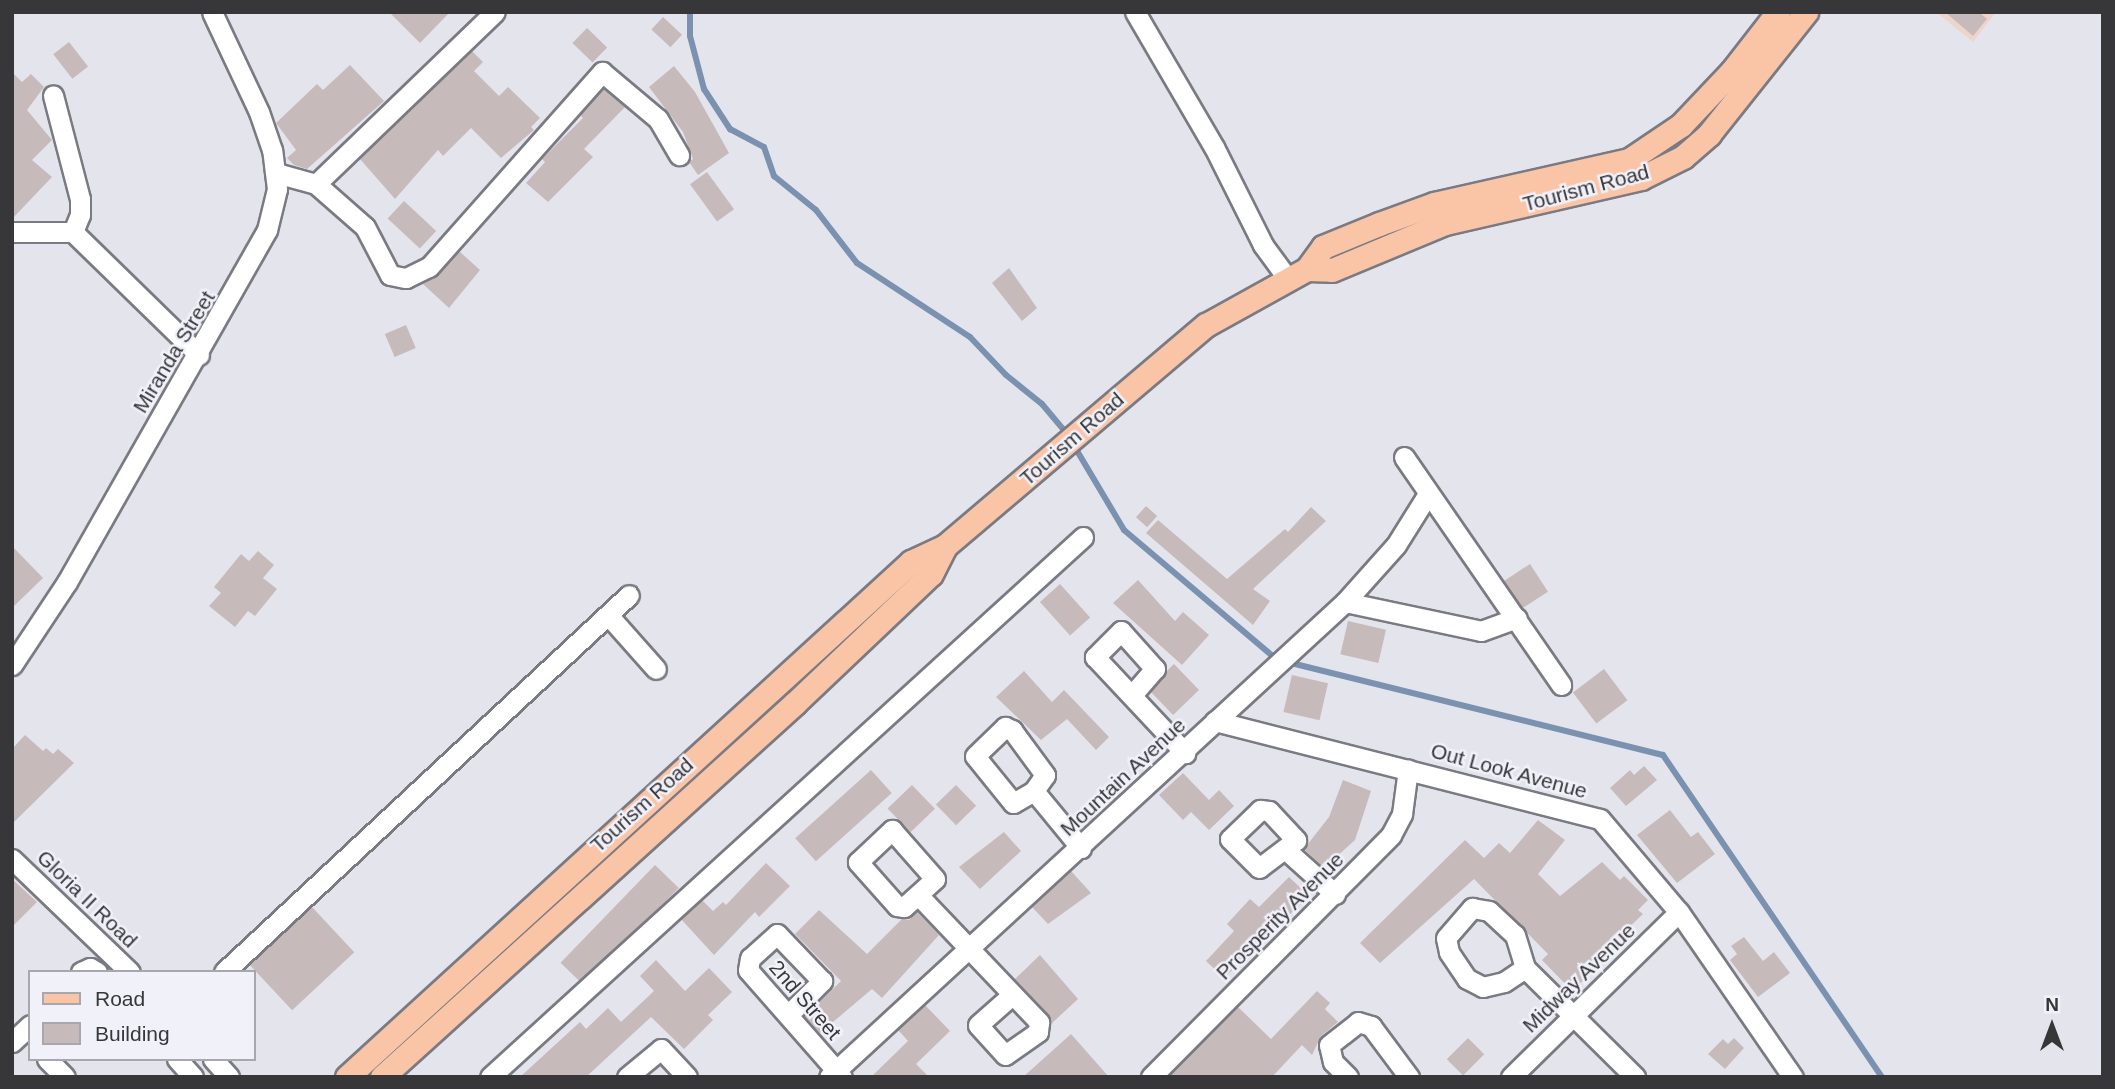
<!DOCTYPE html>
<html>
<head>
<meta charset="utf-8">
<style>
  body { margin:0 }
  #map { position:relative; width:2115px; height:1089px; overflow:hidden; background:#e4e4ed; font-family:Arial,sans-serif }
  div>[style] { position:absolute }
  .commercial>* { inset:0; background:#eed5cc }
  .stream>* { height:6px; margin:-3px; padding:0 3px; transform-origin:3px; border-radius:3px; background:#7a92b0 }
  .building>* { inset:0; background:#c6bbba; transform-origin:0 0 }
  .roads { filter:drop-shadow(2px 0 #7a7a82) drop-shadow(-2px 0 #7a7a82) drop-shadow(0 2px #7a7a82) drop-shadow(0 -2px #7a7a82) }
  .minor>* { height:19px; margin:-9.5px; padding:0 9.5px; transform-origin:9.5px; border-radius:9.5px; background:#fff }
  .major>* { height:23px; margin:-11.5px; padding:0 11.5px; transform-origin:11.5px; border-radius:11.5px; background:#fac4a6 }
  span { translate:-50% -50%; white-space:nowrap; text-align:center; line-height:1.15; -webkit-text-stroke:5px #f1f1fa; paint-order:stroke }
  .street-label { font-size:21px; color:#37373a }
  .frame { position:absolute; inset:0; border:14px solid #37373a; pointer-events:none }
  .legend { position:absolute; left:28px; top:970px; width:228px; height:91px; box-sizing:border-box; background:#f1f1fa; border:2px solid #a7a7ad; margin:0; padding:9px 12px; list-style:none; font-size:21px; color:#37373a }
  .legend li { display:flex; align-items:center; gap:14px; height:35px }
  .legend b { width:35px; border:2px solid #a7a7ad }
  .north { position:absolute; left:2017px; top:991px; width:70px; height:70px; -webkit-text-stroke:5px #f1f1fa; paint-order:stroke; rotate:0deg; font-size:19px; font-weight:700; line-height:28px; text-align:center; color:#37373a }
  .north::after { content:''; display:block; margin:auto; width:24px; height:32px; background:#37373a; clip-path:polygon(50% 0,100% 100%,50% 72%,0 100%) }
</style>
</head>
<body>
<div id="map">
  <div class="commercial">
    <div style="clip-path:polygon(1936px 12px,1996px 12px,1973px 42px)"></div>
  </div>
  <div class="stream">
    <div style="left:690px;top:12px;width:24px;rotate:90deg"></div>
    <div style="left:690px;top:36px;width:55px;rotate:75.2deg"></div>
    <div style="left:704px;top:89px;width:48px;rotate:57deg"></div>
    <div style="left:730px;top:129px;width:38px;rotate:28deg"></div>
    <div style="left:764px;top:147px;width:31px;rotate:71deg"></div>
    <div style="left:774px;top:176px;width:54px;rotate:39deg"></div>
    <div style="left:816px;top:210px;width:67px;rotate:52.3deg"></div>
    <div style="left:857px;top:263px;width:135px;rotate:33.2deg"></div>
    <div style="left:970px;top:337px;width:52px;rotate:46.5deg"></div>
    <div style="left:1006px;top:375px;width:46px;rotate:38.9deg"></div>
    <div style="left:1042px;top:404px;width:39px;rotate:50deg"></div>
    <div style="left:1073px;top:444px;width:100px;rotate:59.3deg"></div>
    <div style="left:1124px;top:530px;width:199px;rotate:40.3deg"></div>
    <div style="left:1287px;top:662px;width:387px;rotate:13.9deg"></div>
    <div style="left:1663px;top:755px;width:389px;rotate:55.8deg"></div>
  </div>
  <div class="building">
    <div style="clip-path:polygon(389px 12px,450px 12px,420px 43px)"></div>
    <div style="clip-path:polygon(1945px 12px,1979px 12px,1987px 19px,1973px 36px)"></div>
    <div style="left:663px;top:17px;width:26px;height:17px;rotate:43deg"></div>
    <div style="left:587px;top:28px;width:28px;height:21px;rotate:44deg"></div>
    <div style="left:69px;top:42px;width:31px;height:20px;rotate:52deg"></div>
    <div style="clip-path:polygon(472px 51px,483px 62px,474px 71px,499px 96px,508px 87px,540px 118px,531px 127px,534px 130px,501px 158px,471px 128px,443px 156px,438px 150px,395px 199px,360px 159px)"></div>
    <div style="clip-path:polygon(350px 65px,384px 101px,307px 169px,294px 165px,287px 158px,296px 150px,276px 123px,317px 84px,323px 90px)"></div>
    <div style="clip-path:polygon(674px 66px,695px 92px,729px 153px,698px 175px,689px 162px,693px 159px,683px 132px,649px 87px)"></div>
    <div style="clip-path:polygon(12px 72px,22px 82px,31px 74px,44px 87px,27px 110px,52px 140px,32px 160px,52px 177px,12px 219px)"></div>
    <div style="clip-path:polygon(603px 89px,625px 107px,584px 149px,593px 157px,548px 202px,526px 183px,545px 162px,542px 159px,583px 118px,580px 115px)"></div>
    <div style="left:707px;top:172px;width:46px;height:21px;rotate:54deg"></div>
    <div style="left:404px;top:201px;width:44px;height:24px;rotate:43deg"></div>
    <div style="clip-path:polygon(459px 251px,480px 270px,449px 308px,423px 284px,438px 275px)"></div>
    <div style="clip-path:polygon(1009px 268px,1037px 308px,1022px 321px,992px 283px)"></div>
    <div style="left:406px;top:325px;width:25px;height:23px;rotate:67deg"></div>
    <div style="left:1146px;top:506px;width:15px;height:15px;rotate:42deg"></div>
    <div style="clip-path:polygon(1311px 507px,1326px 521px,1253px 589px,1270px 601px,1253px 625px,1146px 533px,1158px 520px,1227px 579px,1285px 529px,1288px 532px)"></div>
    <div style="clip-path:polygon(12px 546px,43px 578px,12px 608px)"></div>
    <div style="clip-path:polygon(258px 551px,274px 565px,263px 578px,277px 589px,255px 616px,248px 611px,235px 627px,209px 606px,221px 593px,214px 587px,241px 554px,249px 561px)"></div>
    <div style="left:1530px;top:564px;width:33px;height:31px;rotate:57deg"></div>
    <div style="clip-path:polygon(1138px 580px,1175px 621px,1183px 612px,1209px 635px,1182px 665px,1113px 603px)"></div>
    <div style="left:1060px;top:584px;width:45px;height:27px;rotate:48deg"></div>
    <div style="left:1348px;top:621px;width:39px;height:34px;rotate:13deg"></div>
    <div style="left:1174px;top:664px;width:36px;height:36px;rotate:46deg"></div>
    <div style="left:1604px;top:669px;width:39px;height:39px;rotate:53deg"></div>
    <div style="clip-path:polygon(1024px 671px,1052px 702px,1064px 690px,1109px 737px,1096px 750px,1067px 719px,1041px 740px,996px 697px)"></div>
    <div style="left:1292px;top:675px;width:37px;height:38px;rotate:13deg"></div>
    <div style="clip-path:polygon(25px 735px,43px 751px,46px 748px,53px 754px,58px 749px,74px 763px,12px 824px,12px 749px)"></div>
    <div style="clip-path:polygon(1644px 766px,1657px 780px,1626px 806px,1610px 788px,1630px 770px,1634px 775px)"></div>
    <div style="left:871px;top:770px;width:31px;height:102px;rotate:48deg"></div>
    <div style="clip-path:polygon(1183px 773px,1209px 800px,1219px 790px,1234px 806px,1209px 830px,1191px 812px,1183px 820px,1159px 795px)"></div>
    <div style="clip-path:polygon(1343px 780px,1371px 791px,1355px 840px,1324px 868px,1304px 849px,1329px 817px)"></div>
    <div style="left:912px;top:785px;width:33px;height:34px;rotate:46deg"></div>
    <div style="left:956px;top:785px;width:29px;height:28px;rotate:46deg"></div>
    <div style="clip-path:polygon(1670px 810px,1691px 837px,1698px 832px,1715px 854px,1677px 883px,1637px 835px)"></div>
    <div style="clip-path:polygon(1538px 820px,1565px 840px,1538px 874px,1560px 896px,1602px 862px,1620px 880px,1624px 876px,1648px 900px,1638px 910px,1643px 914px,1620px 936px,1625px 941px,1572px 991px,1542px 960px,1548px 954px,1474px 879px,1380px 963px,1360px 943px,1465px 840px,1484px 858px,1499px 843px,1510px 853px)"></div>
    <div style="clip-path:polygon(1004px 832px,1021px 851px,980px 889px,959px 867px)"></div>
    <div style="clip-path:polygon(766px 863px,790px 886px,759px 917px,755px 912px,714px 955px,681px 919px,702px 900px,713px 911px,723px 902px,726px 905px)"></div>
    <div style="left:655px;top:865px;width:33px;height:136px;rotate:44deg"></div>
    <div style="clip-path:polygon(1071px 871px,1091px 893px,1048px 924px,1032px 907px)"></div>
    <div style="clip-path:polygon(1289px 877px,1309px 896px,1224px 978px,1206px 961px,1234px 931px,1227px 924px,1250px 899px,1259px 907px)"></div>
    <div style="clip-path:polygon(12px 879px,37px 902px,12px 927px)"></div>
    <div style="left:312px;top:907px;width:62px;height:85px;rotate:47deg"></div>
    <div style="clip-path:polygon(819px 910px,867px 954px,902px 919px,909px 920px,917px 912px,939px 935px,882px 998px,872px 989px,820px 1033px,805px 1016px,841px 981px,795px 934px)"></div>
    <div style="clip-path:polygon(1744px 937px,1763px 961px,1774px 952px,1790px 973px,1758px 997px,1730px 960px,1737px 954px,1731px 946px)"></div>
    <div style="clip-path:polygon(1040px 955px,1078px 999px,1051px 1024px,1048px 1014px,1015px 979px)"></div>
    <div style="clip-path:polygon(656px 960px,685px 991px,709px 968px,732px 992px,708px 1015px,713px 1020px,684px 1049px,651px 1017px,586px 1077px,520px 1077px,580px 1022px,586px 1029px,608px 1008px,621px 1022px,654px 991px,640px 976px)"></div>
    <div style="clip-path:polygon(1317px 991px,1330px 1003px,1325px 1009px,1338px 1022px,1321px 1036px,1312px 1055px,1302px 1045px,1272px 1077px,1168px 1077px,1238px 1007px,1271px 1039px)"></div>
    <div style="clip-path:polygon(925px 1005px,950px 1031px,916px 1064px,929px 1077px,871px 1077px,908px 1041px,898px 1030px)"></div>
    <div style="clip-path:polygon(1071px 1034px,1109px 1077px,1023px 1077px)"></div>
    <div style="left:1468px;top:1038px;width:23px;height:30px;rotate:45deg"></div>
    <div style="clip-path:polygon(1734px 1038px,1744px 1048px,1725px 1069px,1708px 1054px,1723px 1039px,1728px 1044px)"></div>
  </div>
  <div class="roads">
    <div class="minor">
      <div style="left:1135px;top:12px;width:156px;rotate:59.7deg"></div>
      <div style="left:1214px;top:147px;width:110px;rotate:63.4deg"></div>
      <div style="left:1263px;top:245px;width:42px;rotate:53.7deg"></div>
      <div style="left:276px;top:173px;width:41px;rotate:15.4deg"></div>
      <div style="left:316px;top:184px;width:248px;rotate:-43.9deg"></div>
      <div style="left:316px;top:184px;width:65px;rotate:41.3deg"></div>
      <div style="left:365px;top:227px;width:54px;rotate:62.5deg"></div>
      <div style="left:390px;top:275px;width:16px;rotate:11deg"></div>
      <div style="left:406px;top:278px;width:25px;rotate:-26deg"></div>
      <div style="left:429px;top:267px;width:261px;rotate:-48.4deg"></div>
      <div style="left:602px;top:72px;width:73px;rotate:40deg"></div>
      <div style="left:658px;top:119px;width:42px;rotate:59.7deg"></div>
      <div style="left:12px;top:232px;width:61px"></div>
      <div style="left:73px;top:232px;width:18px;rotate:-68deg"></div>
      <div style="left:80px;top:215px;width:16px;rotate:-90deg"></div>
      <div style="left:80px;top:199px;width:107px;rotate:-104.6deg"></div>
      <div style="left:73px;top:232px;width:176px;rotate:44.3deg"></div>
      <div style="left:1404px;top:457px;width:277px;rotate:55.4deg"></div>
      <div style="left:1345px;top:602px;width:139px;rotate:12deg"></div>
      <div style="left:1481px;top:631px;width:38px;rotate:-20deg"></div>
      <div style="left:608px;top:615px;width:72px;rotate:48.4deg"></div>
      <div style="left:12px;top:665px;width:100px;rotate:-56.5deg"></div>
      <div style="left:67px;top:582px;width:405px;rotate:-60.4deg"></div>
      <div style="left:267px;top:230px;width:42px;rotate:-76.3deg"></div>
      <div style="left:277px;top:189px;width:39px;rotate:-97deg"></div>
      <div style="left:272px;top:150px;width:40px;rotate:-108.9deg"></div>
      <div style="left:259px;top:112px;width:110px;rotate:-115.2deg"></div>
      <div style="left:1132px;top:695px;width:35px;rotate:-49deg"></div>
      <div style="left:1155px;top:669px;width:51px;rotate:-131.8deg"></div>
      <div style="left:1121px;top:631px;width:37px;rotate:135deg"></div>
      <div style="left:1095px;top:657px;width:132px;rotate:46.8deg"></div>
      <div style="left:1215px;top:721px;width:397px;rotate:14.3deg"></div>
      <div style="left:1600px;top:819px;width:122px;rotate:49.7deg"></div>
      <div style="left:1679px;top:912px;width:201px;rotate:55.4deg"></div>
      <div style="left:1005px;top:727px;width:8px;rotate:23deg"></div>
      <div style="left:1012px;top:730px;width:56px;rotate:53.7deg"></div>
      <div style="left:1045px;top:775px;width:19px;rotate:125deg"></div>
      <div style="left:1034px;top:791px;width:24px;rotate:150deg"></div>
      <div style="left:1013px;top:803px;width:60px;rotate:-129deg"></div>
      <div style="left:975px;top:756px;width:42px;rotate:-44deg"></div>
      <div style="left:1034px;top:791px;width:74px;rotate:50.5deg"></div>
      <div style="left:1260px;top:810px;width:9px;rotate:6deg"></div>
      <div style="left:1269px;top:811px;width:40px;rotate:47deg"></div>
      <div style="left:1296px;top:840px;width:46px;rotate:142.9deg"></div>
      <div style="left:1259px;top:868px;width:41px;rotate:-135deg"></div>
      <div style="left:1230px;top:839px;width:42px;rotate:-44deg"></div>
      <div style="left:892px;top:830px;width:65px;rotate:48.7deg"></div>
      <div style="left:935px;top:879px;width:42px;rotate:137.9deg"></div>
      <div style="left:904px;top:907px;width:7px;rotate:-172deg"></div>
      <div style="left:897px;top:906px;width:59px;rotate:-131.6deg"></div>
      <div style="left:858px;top:862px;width:47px;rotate:-43.3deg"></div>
      <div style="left:1286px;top:850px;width:66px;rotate:41.9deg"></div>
      <div style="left:12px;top:859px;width:163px;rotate:43.8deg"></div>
      <div style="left:920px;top:897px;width:173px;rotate:46.4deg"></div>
      <div style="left:1039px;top:1022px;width:10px;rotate:96deg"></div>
      <div style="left:1038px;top:1032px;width:40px;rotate:145.1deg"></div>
      <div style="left:1005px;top:1055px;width:40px;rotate:-132deg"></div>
      <div style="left:978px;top:1025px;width:45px;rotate:-41.4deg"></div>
      <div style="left:1525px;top:968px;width:25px;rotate:146deg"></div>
      <div style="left:1504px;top:982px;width:22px;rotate:167deg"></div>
      <div style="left:1483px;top:987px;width:18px;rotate:-153deg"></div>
      <div style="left:1467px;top:979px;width:32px;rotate:-124deg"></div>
      <div style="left:1449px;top:952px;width:14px;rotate:-102deg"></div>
      <div style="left:1446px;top:938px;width:40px;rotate:-49deg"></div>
      <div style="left:1472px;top:908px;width:17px;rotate:10deg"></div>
      <div style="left:1489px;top:911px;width:35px;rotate:43deg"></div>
      <div style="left:1515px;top:935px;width:34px;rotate:73deg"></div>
      <div style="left:1525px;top:968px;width:155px;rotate:44.7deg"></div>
      <div style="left:81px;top:972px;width:10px;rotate:-24deg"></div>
      <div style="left:90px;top:968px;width:8px;rotate:30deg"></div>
      <div style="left:224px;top:972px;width:553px;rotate:-42.95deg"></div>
      <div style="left:789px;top:1014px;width:47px;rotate:-45deg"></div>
      <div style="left:822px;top:981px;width:65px;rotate:-133.8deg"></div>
      <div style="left:777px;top:934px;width:36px;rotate:138deg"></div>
      <div style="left:750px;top:958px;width:12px;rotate:99deg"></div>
      <div style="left:748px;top:970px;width:142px;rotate:48.7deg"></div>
      <div style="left:12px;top:1042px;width:25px;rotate:-43deg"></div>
      <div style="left:47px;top:1059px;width:25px;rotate:45deg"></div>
      <div style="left:177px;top:1059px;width:24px;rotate:48deg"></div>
      <div style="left:213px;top:1059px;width:24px;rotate:48deg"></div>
      <div style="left:490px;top:1077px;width:802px;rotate:-42.32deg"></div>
      <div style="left:627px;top:1077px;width:44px;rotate:-39.5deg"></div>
      <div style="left:661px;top:1049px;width:38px;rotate:47deg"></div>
      <div style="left:829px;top:1077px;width:701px;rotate:-42.63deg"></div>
      <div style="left:1345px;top:602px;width:76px;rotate:-48.2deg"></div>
      <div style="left:1396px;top:545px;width:60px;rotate:-57.9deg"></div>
      <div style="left:1151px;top:1077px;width:341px;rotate:-45.2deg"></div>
      <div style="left:1391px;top:835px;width:24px;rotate:-62deg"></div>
      <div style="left:1402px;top:814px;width:45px;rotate:-82.4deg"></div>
      <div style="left:1348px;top:1077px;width:21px;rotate:-135deg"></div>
      <div style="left:1333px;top:1062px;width:17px;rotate:-103deg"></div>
      <div style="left:1329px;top:1045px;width:37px;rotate:-38deg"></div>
      <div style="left:1358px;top:1022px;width:14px;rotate:17deg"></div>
      <div style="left:1371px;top:1026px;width:64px;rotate:53.3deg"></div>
      <div style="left:1511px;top:1077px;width:235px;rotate:-44.5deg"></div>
    </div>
    <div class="major">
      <div style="left:1307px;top:269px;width:25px;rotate:2deg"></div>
      <div style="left:1332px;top:270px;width:122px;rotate:-22.6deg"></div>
      <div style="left:1445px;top:223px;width:201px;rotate:-12.9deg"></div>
      <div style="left:1641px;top:178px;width:47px;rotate:-26.6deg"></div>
      <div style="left:1683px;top:157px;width:35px;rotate:-41deg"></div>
      <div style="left:1709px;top:134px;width:156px;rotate:-51.5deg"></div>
      <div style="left:347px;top:1077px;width:764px;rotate:-42.4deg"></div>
      <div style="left:911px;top:562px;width:38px;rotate:-25deg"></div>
      <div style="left:945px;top:546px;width:342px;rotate:-40.3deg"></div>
      <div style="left:1206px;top:325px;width:115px;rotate:-29deg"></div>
      <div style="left:1307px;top:269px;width:27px;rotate:-54deg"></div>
      <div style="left:1323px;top:247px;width:61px;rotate:-22.3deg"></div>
      <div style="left:1379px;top:224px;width:59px;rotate:-20deg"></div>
      <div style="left:1434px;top:204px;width:200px;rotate:-12.7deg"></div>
      <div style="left:1629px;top:160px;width:63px;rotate:-33.9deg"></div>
      <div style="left:1681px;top:125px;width:74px;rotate:-46.6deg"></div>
      <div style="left:1732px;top:71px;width:75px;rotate:-52.1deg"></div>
      <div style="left:382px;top:1077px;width:557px;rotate:-42.16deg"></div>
      <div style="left:795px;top:703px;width:187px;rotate:-43.5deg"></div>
      <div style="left:931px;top:574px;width:31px;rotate:-63deg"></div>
    </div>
  </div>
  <div class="street-label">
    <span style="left:1586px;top:188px;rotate:-15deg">Tourism Road</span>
    <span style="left:174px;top:352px;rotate:-59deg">Miranda Street</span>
    <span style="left:1072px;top:439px;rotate:-41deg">Tourism Road</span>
    <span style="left:1509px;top:771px;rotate:15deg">Out Look Avenue</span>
    <span style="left:1123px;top:777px;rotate:-43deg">Mountain Avenue</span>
    <span style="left:642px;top:805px;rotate:-42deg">Tourism Road</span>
    <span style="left:87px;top:899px;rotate:44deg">Gloria II Road</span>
    <span style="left:1280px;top:916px;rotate:-45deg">Prosperity Avenue</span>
    <span style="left:1579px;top:978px;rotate:-44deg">Midway Avenue</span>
    <span style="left:805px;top:1000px;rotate:49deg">2nd Street</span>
  </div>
  <div class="frame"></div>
  <ul class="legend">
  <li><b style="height:9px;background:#fac4a6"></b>Road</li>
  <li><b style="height:19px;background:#c6bbba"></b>Building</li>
  </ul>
  <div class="north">N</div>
</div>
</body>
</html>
